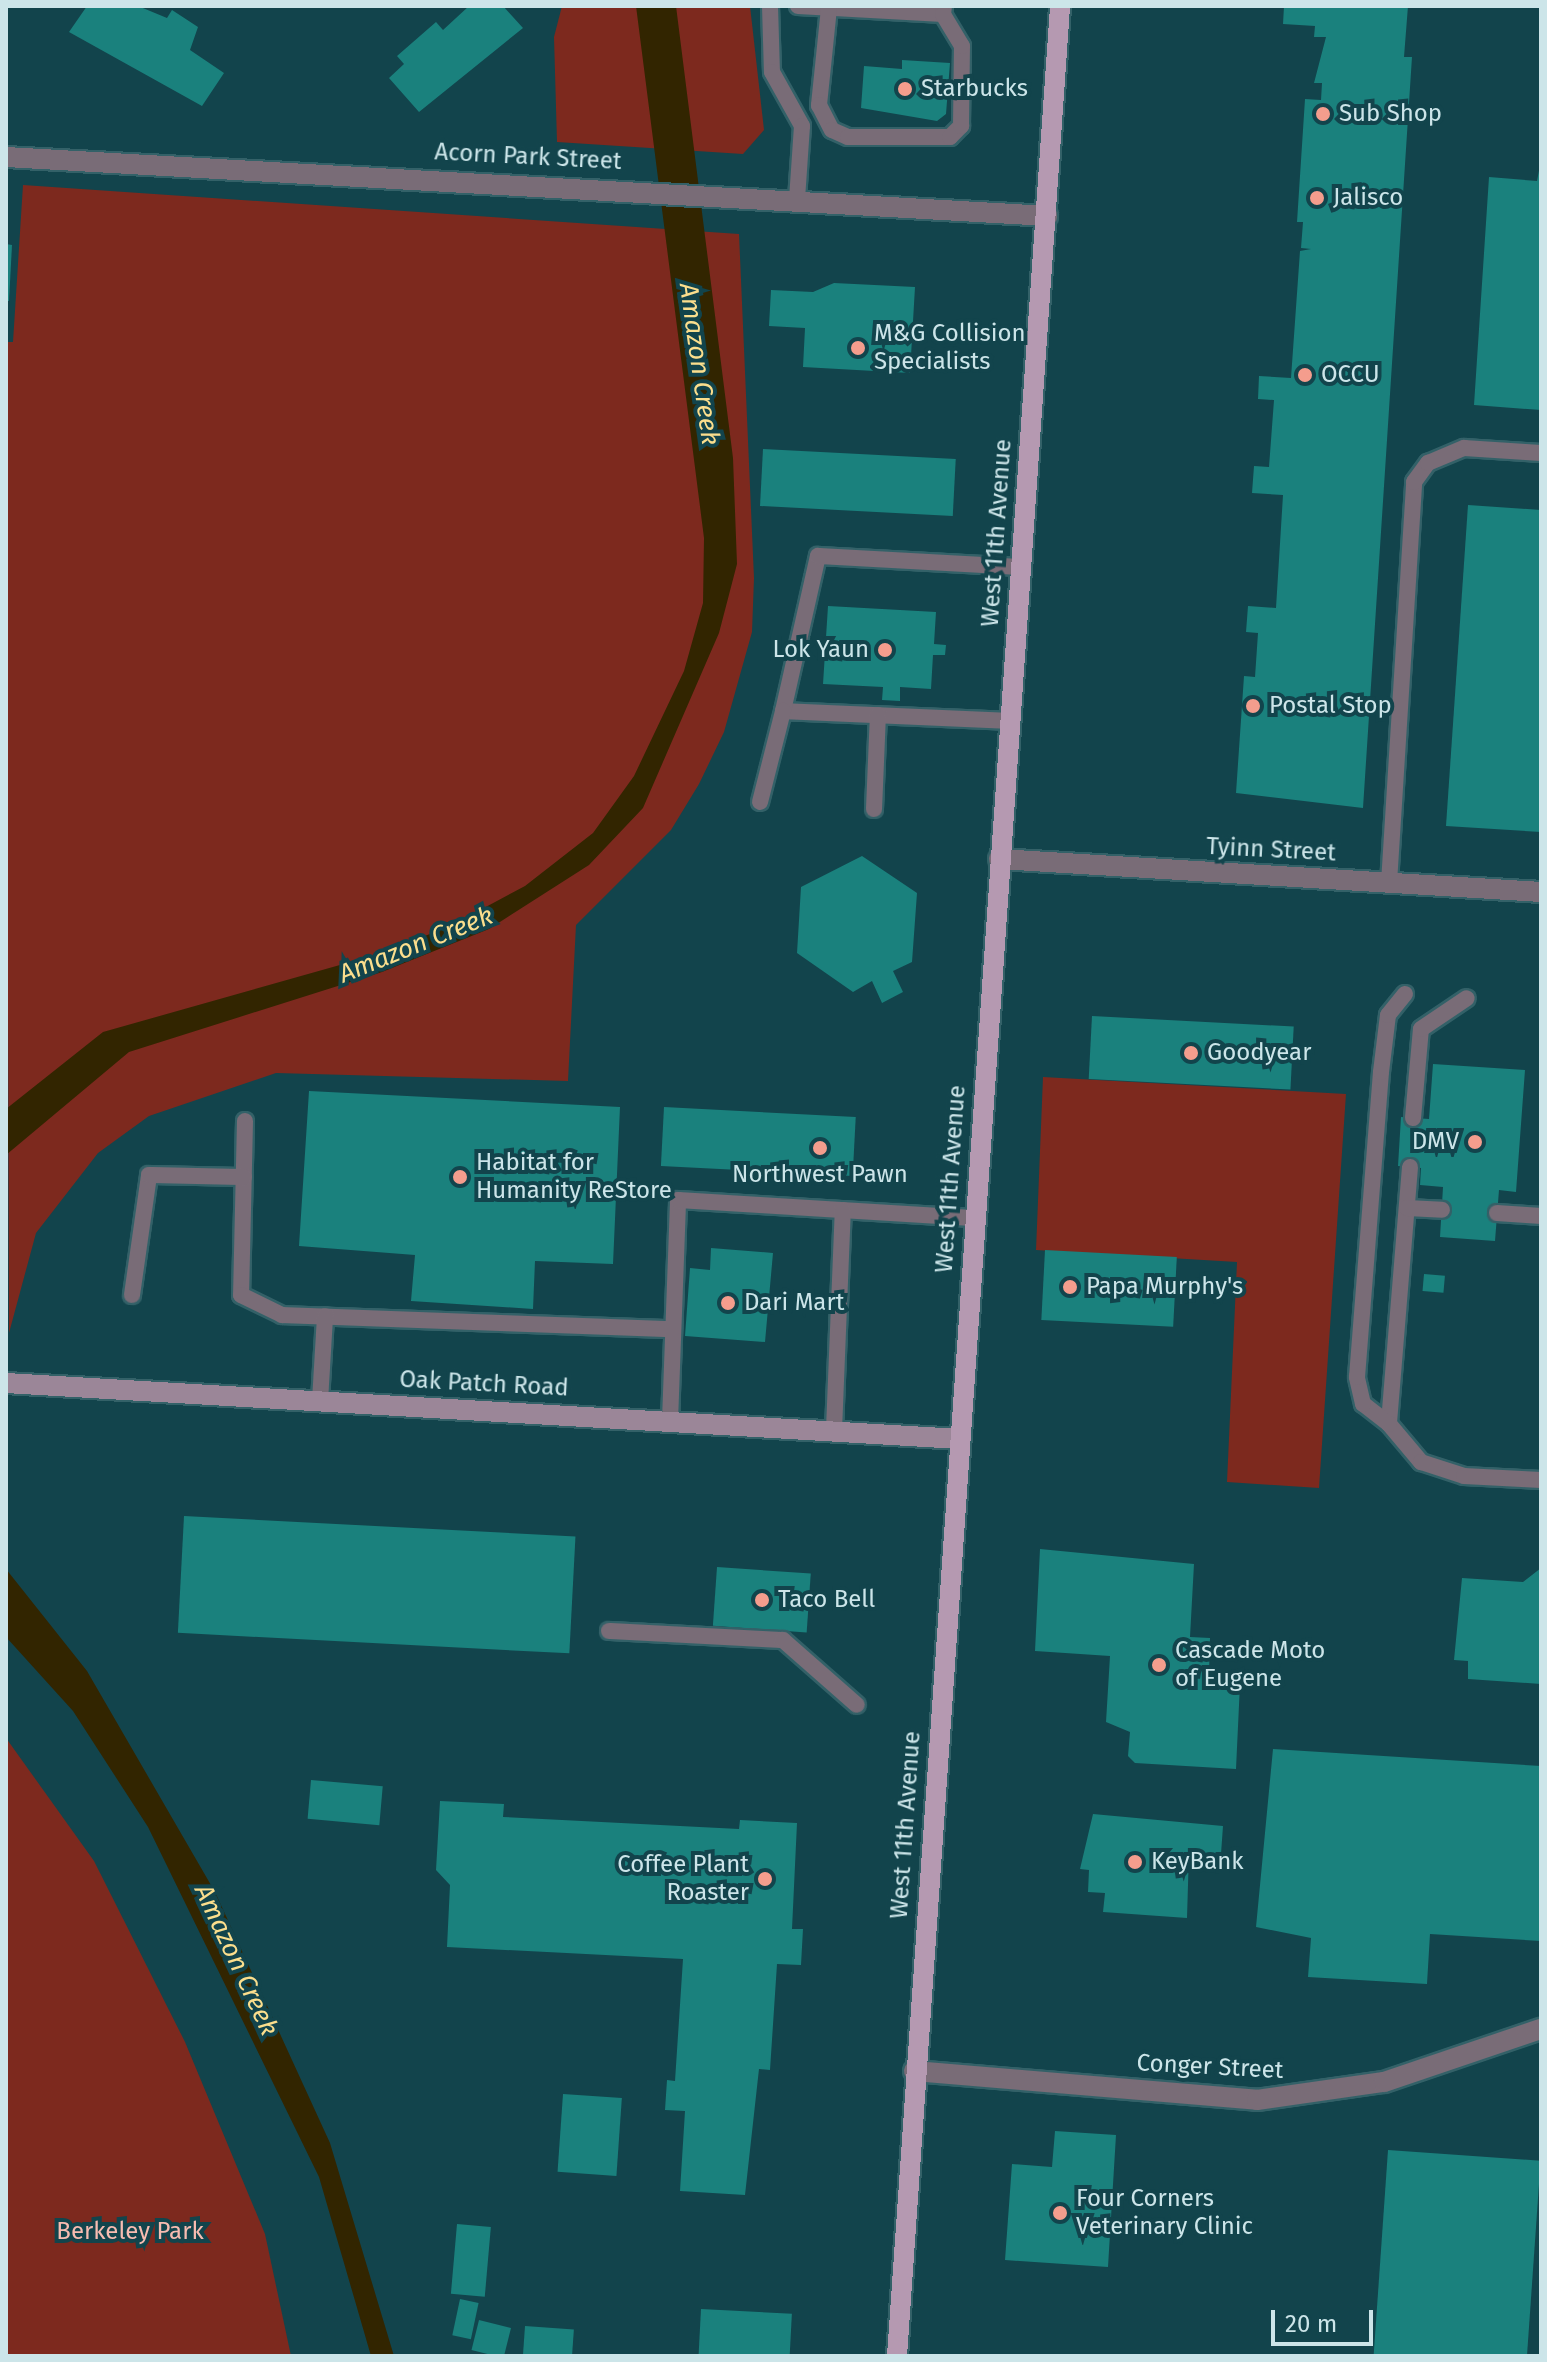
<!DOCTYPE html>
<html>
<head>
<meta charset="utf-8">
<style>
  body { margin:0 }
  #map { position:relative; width:1547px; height:2362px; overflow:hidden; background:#12444c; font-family:"Fira Sans",sans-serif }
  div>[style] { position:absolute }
  .green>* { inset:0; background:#7d291e }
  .water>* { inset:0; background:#322500 }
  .building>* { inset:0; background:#1a817d; transform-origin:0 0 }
  .roads { filter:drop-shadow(2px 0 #336168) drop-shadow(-2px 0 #336168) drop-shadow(0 2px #336168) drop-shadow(0 -2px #336168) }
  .lane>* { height:16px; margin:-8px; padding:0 8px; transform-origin:8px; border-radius:8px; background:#796c77 }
  .street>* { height:20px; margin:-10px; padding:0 10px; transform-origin:10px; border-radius:10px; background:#796c77 }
  .secondary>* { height:20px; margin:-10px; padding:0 10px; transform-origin:10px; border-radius:10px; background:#9b8698 }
  .primary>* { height:20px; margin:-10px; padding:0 10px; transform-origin:10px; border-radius:10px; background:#b599b1 }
  .dots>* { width:22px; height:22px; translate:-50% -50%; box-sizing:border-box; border:4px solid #12444c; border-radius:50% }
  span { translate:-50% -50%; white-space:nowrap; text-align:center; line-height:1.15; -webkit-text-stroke:8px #12444c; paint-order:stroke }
  .poi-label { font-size:24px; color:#cce5e9 }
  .left { translate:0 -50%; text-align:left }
  .right { translate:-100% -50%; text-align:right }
  .street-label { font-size:24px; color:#cce5e9 }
  .park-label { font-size:24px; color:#f7bcb1 }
  .water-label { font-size:26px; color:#fbde8d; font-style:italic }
  .frame { position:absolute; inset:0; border:8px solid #cce5e9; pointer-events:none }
  .scale { position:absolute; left:1271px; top:2310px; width:102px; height:36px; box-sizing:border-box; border:4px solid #cce5e9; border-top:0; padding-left:10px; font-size:24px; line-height:28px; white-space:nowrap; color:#cce5e9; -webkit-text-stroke:6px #12444c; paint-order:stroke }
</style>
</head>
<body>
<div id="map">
  <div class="green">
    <div style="clip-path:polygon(562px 6px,750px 6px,764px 130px,743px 154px,557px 142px,554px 37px)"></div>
    <div style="clip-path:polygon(23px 185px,739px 234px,754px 578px,752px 632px,724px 732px,699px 784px,671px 830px,576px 925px,568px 1081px,276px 1073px,149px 1116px,98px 1153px,36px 1233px,9px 1333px,6px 342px,13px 342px)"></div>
    <div style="clip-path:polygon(1043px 1077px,1346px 1094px,1319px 1488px,1227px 1482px,1237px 1262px,1036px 1250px)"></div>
    <div style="clip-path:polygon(6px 1738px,94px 1861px,185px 2042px,265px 2234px,291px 2356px,6px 2356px)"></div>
  </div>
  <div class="water">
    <div style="clip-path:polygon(636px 6px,676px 6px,733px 458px,737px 564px,719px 633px,643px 808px,589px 865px,489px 929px,382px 972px,129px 1052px,6px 1155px,6px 1109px,103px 1032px,386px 952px,454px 924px,525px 886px,593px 833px,634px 776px,684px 671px,703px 603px,704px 538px)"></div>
    <div style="clip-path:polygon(6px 1569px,87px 1671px,215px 1892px,330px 2143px,394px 2356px,371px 2356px,319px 2177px,148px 1827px,73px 1711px,6px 1637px)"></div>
  </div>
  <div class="building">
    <div style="clip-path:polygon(87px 6px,138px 6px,167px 18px,172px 10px,198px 27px,190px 50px,224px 73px,202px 106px,69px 32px)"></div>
    <div style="clip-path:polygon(469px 6px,503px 6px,523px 28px,419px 112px,389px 78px,404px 64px,397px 56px,436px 22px,443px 30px)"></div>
    <div style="clip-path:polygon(1284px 6px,1408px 6px,1404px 57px,1412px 57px,1363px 808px,1236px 793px,1244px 676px,1255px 677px,1258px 633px,1246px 632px,1248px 606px,1276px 608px,1283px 495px,1252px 493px,1254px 466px,1269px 467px,1274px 400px,1258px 399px,1259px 376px,1291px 378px,1300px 251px,1311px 249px,1301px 248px,1303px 222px,1297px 222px,1305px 99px,1321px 100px,1322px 83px,1314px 83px,1326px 37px,1314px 37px,1315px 26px,1283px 24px)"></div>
    <div style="clip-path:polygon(902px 60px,950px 63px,946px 114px,937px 121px,861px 108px,864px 66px,902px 69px)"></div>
    <div style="clip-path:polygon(1541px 160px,1541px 410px,1474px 405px,1489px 177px,1537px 181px)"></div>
    <div style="clip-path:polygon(6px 244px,12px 245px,9px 301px,6px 301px)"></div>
    <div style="clip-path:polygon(834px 283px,915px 287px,910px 373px,803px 367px,805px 328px,769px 326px,771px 290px,813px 292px)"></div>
    <div style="left:763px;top:449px;width:193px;height:57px;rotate:3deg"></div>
    <div style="clip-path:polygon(1468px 505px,1541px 510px,1541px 832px,1446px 826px)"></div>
    <div style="clip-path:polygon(828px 606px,936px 612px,934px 644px,946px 645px,945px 655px,933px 655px,931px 689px,900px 687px,900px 701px,882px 700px,883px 687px,823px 684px)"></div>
    <div style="clip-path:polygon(862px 856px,917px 893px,912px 962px,893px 971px,903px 992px,882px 1003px,872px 981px,853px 992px,797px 953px,801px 887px)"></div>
    <div style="left:1092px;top:1016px;width:202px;height:63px;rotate:3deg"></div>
    <div style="clip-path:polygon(1433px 1064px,1525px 1070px,1516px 1192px,1499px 1190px,1495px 1241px,1440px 1237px,1443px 1187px,1420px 1185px,1421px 1168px,1398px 1166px,1401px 1117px,1429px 1119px)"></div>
    <div style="clip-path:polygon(309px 1091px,620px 1107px,613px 1264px,535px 1261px,533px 1309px,411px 1301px,415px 1255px,299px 1246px)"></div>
    <div style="left:664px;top:1107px;width:192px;height:59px;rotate:3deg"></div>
    <div style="clip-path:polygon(711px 1248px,773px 1253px,765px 1342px,685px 1336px,690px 1268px,710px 1270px)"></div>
    <div style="left:1045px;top:1250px;width:132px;height:70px;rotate:3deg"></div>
    <div style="left:1424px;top:1274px;width:21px;height:17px;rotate:5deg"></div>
    <div style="left:184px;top:1516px;width:392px;height:117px;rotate:3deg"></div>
    <div style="clip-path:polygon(1040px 1549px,1194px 1564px,1190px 1637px,1210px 1638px,1209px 1674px,1236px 1676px,1240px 1684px,1236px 1769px,1135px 1763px,1128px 1756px,1130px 1732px,1106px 1722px,1110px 1656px,1035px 1651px)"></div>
    <div style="left:717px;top:1567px;width:94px;height:59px;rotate:4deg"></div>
    <div style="clip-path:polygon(1541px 1568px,1541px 1684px,1468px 1679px,1468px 1661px,1454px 1660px,1462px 1578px,1523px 1582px)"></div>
    <div style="clip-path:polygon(1273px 1749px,1541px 1766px,1541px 1941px,1430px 1934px,1427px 1984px,1308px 1977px,1311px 1938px,1256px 1927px)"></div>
    <div style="left:311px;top:1780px;width:72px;height:39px;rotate:5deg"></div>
    <div style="clip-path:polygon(440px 1801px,504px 1804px,503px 1817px,739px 1829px,740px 1820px,797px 1823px,792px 1929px,803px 1929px,801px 1965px,777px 1964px,770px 2070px,759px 2069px,745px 2195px,680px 2191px,685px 2111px,665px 2110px,667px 2080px,675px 2081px,683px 1959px,447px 1947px,450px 1885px,436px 1870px)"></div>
    <div style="clip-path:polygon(1093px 1814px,1223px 1826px,1221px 1854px,1189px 1852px,1187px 1918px,1103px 1912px,1105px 1893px,1088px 1892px,1089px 1870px,1080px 1869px)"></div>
    <div style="left:563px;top:2094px;width:59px;height:78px;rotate:4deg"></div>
    <div style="clip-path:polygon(1055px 2131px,1116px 2135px,1108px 2267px,1005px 2260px,1012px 2164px,1052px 2167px)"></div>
    <div style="left:1388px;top:2150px;width:153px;height:206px;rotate:4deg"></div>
    <div style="left:457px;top:2224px;width:34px;height:70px;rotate:5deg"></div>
    <div style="left:460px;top:2299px;width:19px;height:37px;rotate:12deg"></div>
    <div style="left:701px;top:2309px;width:91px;height:47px;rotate:3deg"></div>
    <div style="left:479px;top:2320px;width:33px;height:31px;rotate:14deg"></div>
    <div style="left:525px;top:2326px;width:49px;height:30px;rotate:4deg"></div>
  </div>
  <div class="roads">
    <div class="lane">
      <div style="left:770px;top:6px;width:66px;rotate:88.3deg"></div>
      <div style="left:772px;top:72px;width:62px;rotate:60.9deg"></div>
      <div style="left:802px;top:126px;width:74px;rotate:93.9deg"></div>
      <div style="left:798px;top:6px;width:145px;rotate:3.2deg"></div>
      <div style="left:943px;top:14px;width:8px;rotate:-83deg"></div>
      <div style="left:829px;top:8px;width:98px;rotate:95.9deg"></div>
      <div style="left:819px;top:105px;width:28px;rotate:63deg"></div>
      <div style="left:832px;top:130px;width:17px;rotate:24deg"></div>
      <div style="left:848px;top:137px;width:102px"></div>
      <div style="left:950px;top:137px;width:16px;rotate:-45deg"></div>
      <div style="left:961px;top:126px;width:80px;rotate:-89.3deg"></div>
      <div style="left:962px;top:46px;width:37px;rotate:-121deg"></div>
      <div style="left:1009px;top:721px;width:226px;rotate:-177.5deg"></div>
      <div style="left:783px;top:711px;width:159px;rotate:-77.3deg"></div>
      <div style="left:818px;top:556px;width:203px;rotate:3.1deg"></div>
      <div style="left:760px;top:802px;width:94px;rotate:-75.8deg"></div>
      <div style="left:874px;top:809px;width:94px;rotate:-87.6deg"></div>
      <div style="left:1389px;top:883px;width:402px;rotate:-86.4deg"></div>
      <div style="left:1414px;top:482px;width:24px;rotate:-54deg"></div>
      <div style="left:1428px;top:463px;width:39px;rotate:-23deg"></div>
      <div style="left:1464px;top:448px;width:77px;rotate:3.7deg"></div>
      <div style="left:1413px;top:1118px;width:89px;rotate:-84.9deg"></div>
      <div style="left:1421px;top:1029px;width:55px;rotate:-34deg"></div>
      <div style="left:245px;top:1121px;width:174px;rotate:91.3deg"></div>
      <div style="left:241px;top:1295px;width:46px;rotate:26deg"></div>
      <div style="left:282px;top:1315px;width:389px;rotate:2.1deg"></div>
      <div style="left:1410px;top:1167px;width:258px;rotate:94.7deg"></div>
      <div style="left:1389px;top:1424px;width:50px;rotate:49.9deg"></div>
      <div style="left:1421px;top:1462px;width:45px;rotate:18deg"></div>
      <div style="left:1464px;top:1476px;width:77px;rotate:3deg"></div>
      <div style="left:1407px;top:1208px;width:35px;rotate:3deg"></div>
      <div style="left:1497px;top:1213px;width:44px;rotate:3.9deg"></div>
      <div style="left:132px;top:1295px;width:121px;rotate:-81.9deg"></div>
      <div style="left:149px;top:1175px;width:95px;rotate:1.2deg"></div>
      <div style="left:320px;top:1401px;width:85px;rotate:-86.6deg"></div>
      <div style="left:670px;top:1421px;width:221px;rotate:-87.9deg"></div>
      <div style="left:678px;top:1200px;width:299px;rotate:3.5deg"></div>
      <div style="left:1389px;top:1424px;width:33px;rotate:-142deg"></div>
      <div style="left:1363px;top:1404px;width:28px;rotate:-103deg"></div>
      <div style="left:1357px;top:1377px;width:306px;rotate:-85.5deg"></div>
      <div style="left:1381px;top:1072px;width:57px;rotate:-83deg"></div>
      <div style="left:1388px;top:1015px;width:27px;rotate:-51deg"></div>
      <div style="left:834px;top:1430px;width:220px;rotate:-87.7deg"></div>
      <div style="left:609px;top:1631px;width:174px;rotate:3deg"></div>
      <div style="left:783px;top:1640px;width:98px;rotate:41.3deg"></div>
    </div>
    <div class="street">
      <div style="left:6px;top:157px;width:1043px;rotate:3.24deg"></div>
      <div style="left:999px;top:859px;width:543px;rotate:3.48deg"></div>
      <div style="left:914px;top:2071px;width:344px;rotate:4.8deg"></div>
      <div style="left:1257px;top:2100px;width:128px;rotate:-8.1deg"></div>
      <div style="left:1384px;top:2082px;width:166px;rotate:-18.7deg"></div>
    </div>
    <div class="secondary">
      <div style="left:6px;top:1383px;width:955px;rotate:3.36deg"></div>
    </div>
    <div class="primary">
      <div style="left:897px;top:2356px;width:2356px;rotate:-86.03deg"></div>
    </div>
  </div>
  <div class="dots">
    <div style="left:905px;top:89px;background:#f49d8d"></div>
    <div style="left:1323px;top:114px;background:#f49d8d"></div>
    <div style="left:1317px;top:198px;background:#f49d8d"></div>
    <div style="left:858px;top:348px;background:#f49d8d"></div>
    <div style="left:1305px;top:375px;background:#f49d8d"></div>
    <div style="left:885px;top:650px;background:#f49d8d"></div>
    <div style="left:1253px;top:706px;background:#f49d8d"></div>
    <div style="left:1191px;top:1053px;background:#f49d8d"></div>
    <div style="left:1475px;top:1142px;background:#f49d8d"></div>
    <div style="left:820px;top:1148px;background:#f49d8d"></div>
    <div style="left:460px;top:1177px;background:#f49d8d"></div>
    <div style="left:1070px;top:1287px;background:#f49d8d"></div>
    <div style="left:728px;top:1303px;background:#f49d8d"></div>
    <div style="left:762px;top:1600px;background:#f49d8d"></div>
    <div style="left:1159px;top:1665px;background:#f49d8d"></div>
    <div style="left:1135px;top:1862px;background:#f49d8d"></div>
    <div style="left:765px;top:1879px;background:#f49d8d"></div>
    <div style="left:1060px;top:2213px;background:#f49d8d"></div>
  </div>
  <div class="poi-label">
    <span class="left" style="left:921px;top:89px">Starbucks</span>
    <span class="left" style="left:1339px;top:114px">Sub Shop</span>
    <span class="left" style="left:1333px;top:198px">Jalisco</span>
    <span class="left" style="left:874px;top:348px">M&amp;G Collision<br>Specialists</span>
    <span class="left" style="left:1321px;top:375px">OCCU</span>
    <span class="right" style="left:869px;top:650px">Lok Yaun</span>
    <span class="left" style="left:1269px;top:706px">Postal Stop</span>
    <span class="left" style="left:1207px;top:1053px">Goodyear</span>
    <span class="right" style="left:1459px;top:1142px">DMV</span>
    <span class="left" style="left:476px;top:1177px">Habitat for<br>Humanity ReStore</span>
    <span style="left:820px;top:1175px">Northwest Pawn</span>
    <span class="left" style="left:1086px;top:1287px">Papa Murphy's</span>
    <span class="left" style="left:744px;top:1303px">Dari Mart</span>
    <span class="left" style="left:778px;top:1600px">Taco Bell</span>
    <span class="left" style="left:1175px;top:1665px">Cascade Moto<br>of Eugene</span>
    <span class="left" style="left:1151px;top:1862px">KeyBank</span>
    <span class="right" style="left:749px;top:1879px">Coffee Plant<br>Roaster</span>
    <span class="left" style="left:1076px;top:2213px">Four Corners<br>Veterinary Clinic</span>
  </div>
  <div class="street-label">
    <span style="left:528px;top:157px;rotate:3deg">Acorn Park Street</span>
    <span style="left:997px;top:533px;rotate:-86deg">West 11th Avenue</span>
    <span style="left:1271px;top:850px;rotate:3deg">Tyinn Street</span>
    <span style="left:951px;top:1179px;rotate:-86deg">West 11th Avenue</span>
    <span style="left:484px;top:1384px;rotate:3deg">Oak Patch Road</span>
    <span style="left:906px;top:1825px;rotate:-86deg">West 11th Avenue</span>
    <span style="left:1210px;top:2067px;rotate:3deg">Conger Street</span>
  </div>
  <div class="park-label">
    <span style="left:130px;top:2232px">Berkeley Park</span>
  </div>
  <div class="water-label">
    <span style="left:699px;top:364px;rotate:82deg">Amazon Creek</span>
    <span style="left:416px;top:945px;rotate:-22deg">Amazon Creek</span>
    <span style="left:236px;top:1960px;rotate:65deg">Amazon Creek</span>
  </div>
  <div class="frame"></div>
  <div class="scale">20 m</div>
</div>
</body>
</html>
